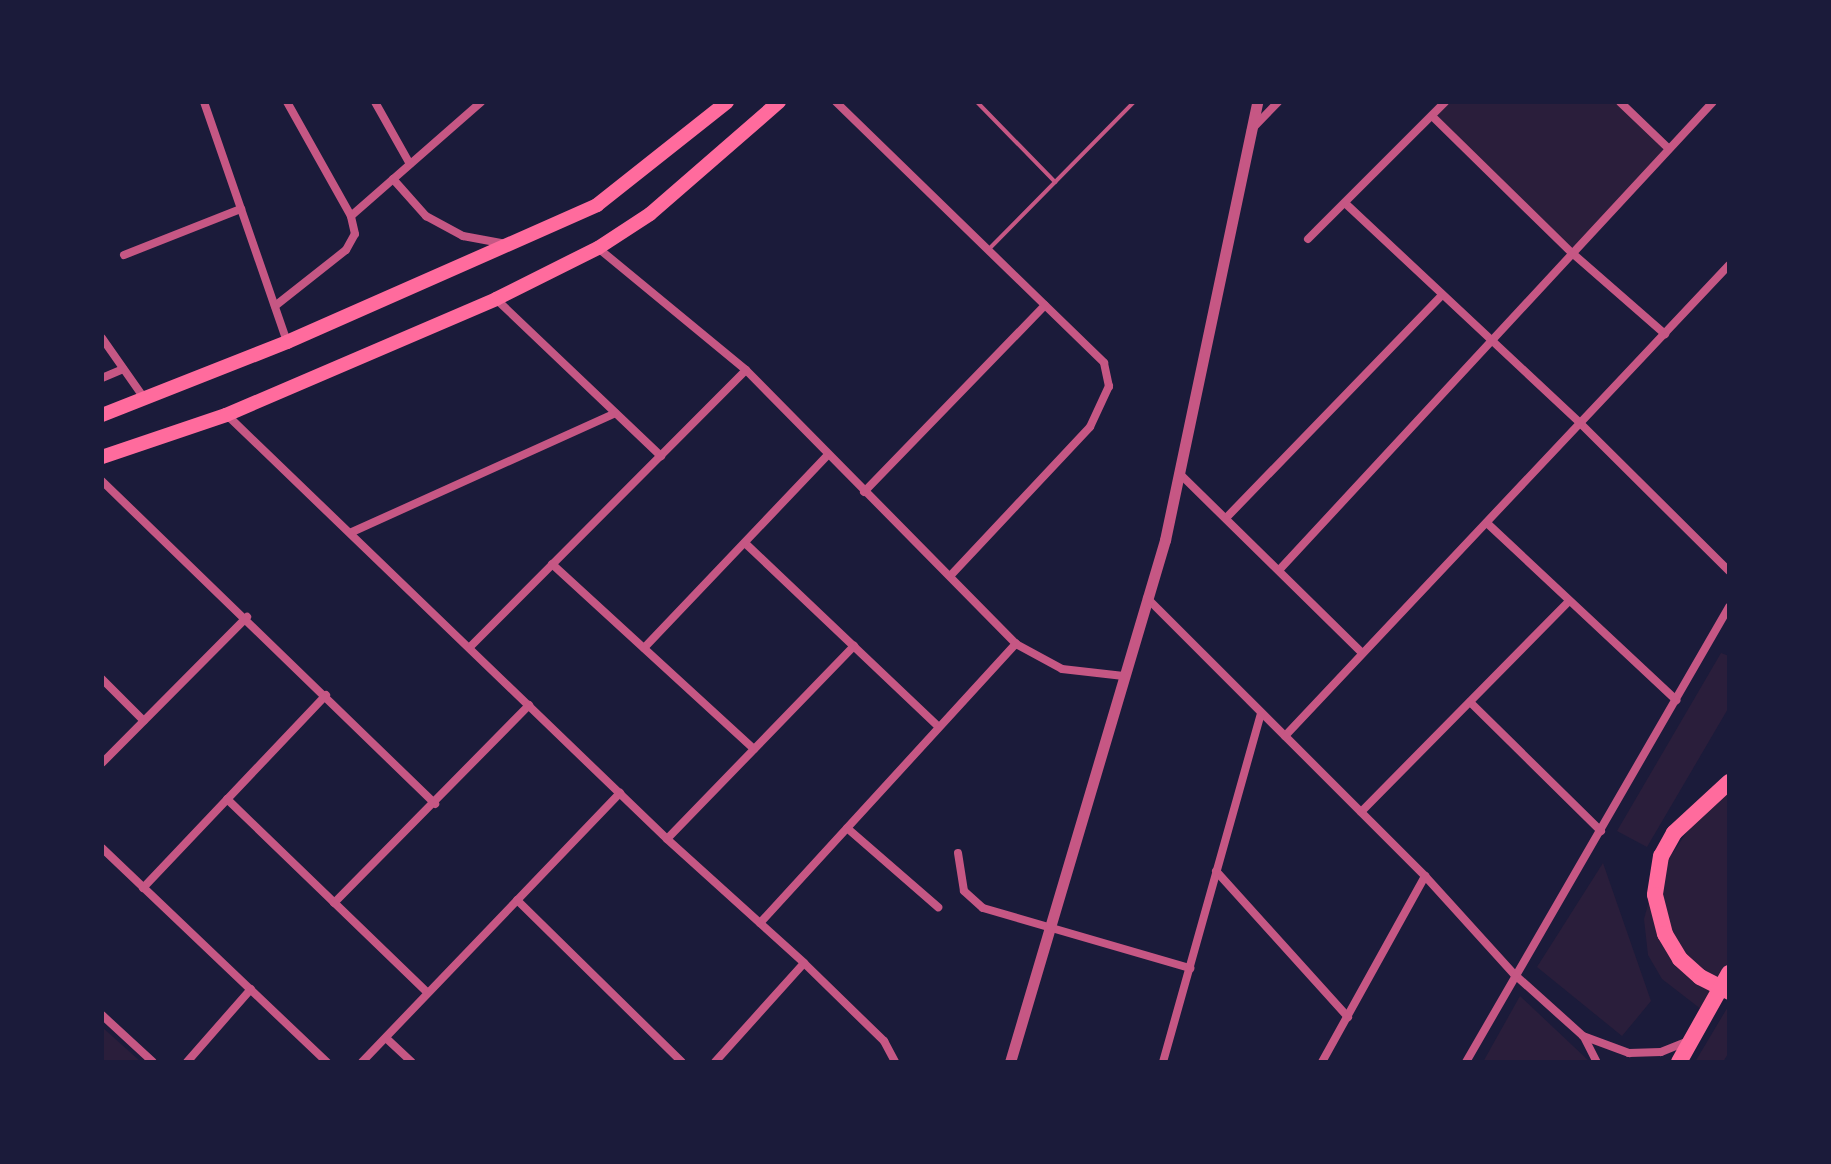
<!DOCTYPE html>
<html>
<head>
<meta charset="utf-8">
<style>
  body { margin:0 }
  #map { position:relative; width:1831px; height:1164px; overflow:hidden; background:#1b1b3a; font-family:Quicksand,sans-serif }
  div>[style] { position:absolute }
  .green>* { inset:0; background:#2a1e3b }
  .service>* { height:4px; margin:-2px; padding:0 2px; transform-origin:2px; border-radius:2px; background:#c65784 }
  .minor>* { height:8px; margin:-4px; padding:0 4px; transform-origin:4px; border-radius:4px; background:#c65784 }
  .tertiary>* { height:11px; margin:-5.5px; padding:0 5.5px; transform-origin:5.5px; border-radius:5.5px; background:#c65784 }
  .trunk>* { height:14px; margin:-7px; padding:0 7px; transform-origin:7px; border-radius:7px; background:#ff6b9d }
  .motorway>* { height:16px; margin:-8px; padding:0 8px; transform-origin:8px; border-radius:8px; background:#ff6b9d }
  span { translate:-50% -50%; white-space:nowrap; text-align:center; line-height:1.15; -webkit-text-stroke:6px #1b1b3a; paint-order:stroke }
  .frame { position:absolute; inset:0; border:104px solid #1b1b3a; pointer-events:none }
</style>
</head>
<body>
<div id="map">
  <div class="green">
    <div style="clip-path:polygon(1445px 102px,1620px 102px,1668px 148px,1571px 252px,1432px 116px)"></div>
    <div style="clip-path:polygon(1721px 653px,1729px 656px,1729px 707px,1647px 847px,1617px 831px)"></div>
    <div style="clip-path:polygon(1729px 785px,1729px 973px,1706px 1013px,1662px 979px,1648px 955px,1644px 919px,1655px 879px,1697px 817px)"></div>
    <div style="clip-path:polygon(1603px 863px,1651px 1001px,1622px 1036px,1537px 967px)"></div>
    <div style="clip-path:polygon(1520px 996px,1590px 1062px,1483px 1062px)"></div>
    <div style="clip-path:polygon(1729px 1005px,1729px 1052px,1723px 1062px,1695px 1062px)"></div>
    <div style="clip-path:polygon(102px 1027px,141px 1062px,102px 1062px)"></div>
  </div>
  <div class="service">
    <div style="left:977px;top:102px;width:112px;rotate:45.7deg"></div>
    <div style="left:988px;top:250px;width:208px;rotate:-45.4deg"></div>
  </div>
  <div class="minor">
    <div style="left:204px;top:102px;width:254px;rotate:70.9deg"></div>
    <div style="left:375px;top:102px;width:71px;rotate:60.6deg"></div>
    <div style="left:836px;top:102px;width:374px;rotate:44.2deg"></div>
    <div style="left:1104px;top:363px;width:24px;rotate:78deg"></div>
    <div style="left:1109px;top:386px;width:45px;rotate:114.9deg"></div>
    <div style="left:1090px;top:427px;width:204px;rotate:133.2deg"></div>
    <div style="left:1620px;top:102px;width:66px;rotate:43.8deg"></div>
    <div style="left:1432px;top:116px;width:194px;rotate:44.4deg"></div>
    <div style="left:1571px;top:252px;width:125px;rotate:41.1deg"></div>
    <div style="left:1251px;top:130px;width:39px;rotate:-46deg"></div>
    <div style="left:393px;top:179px;width:50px;rotate:48.3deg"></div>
    <div style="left:426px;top:216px;width:42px;rotate:28.4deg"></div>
    <div style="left:463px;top:236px;width:44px;rotate:10.5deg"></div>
    <div style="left:1345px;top:203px;width:323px;rotate:43.1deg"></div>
    <div style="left:1581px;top:424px;width:209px;rotate:44.8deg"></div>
    <div style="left:351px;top:216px;width:173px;rotate:-41.2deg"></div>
    <div style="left:1308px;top:239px;width:194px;rotate:-45deg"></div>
    <div style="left:598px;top:248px;width:192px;rotate:39.5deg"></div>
    <div style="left:746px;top:370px;width:385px;rotate:45.4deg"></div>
    <div style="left:1016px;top:644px;width:52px;rotate:28.5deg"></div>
    <div style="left:1062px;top:669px;width:62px;rotate:6.4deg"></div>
    <div style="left:124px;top:255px;width:126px;rotate:-21.5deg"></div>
    <div style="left:496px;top:299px;width:228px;rotate:43.6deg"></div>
    <div style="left:275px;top:306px;width:90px;rotate:-38.3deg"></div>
    <div style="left:346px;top:250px;width:18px;rotate:-61deg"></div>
    <div style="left:355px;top:234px;width:18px;rotate:-103deg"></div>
    <div style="left:351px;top:216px;width:131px;rotate:-119.3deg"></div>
    <div style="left:102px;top:338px;width:73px;rotate:55deg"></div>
    <div style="left:102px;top:378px;width:23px;rotate:-23deg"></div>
    <div style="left:227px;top:415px;width:611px;rotate:43.94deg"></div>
    <div style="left:667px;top:839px;width:185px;rotate:42.1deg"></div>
    <div style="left:804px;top:963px;width:112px;rotate:44.3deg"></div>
    <div style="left:884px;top:1041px;width:24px;rotate:62deg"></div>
    <div style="left:1179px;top:473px;width:257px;rotate:44.5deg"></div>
    <div style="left:102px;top:481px;width:464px;rotate:44.1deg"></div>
    <div style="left:864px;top:492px;width:260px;rotate:-45.9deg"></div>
    <div style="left:1228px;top:516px;width:308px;rotate:-45.9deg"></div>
    <div style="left:1488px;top:524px;width:258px;rotate:43.1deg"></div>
    <div style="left:352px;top:532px;width:289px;rotate:-24.3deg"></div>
    <div style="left:745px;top:543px;width:267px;rotate:43.5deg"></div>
    <div style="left:552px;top:564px;width:274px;rotate:42.5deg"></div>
    <div style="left:1281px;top:568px;width:635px;rotate:-47.17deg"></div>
    <div style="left:1147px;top:598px;width:393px;rotate:45deg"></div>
    <div style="left:1425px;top:876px;width:132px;rotate:47.8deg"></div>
    <div style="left:1514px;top:974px;width:93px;rotate:41.9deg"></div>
    <div style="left:1583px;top:1036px;width:49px;rotate:20.3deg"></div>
    <div style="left:1629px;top:1053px;width:32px;rotate:-2deg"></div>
    <div style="left:1661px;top:1052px;width:27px;rotate:-22deg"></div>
    <div style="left:470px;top:647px;width:391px;rotate:-45.1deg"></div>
    <div style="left:644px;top:648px;width:264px;rotate:-46.4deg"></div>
    <div style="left:102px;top:679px;width:59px;rotate:45deg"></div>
    <div style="left:1470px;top:702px;width:184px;rotate:44.6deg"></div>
    <div style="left:1285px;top:736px;width:647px;rotate:-46.69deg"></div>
    <div style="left:102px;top:763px;width:206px;rotate:-45.2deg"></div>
    <div style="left:227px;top:799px;width:279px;rotate:44deg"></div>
    <div style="left:1361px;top:812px;width:295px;rotate:-45.4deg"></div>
    <div style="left:847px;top:828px;width:121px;rotate:41deg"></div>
    <div style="left:667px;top:839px;width:269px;rotate:-45.9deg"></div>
    <div style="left:102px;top:848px;width:311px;rotate:43.6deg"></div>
    <div style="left:958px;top:853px;width:38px;rotate:81deg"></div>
    <div style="left:964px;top:891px;width:25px;rotate:42deg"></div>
    <div style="left:983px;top:908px;width:216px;rotate:16.2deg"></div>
    <div style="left:1216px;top:871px;width:197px;rotate:47.9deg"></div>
    <div style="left:143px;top:888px;width:266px;rotate:-46.5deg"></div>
    <div style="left:517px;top:900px;width:231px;rotate:44.5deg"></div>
    <div style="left:334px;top:903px;width:278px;rotate:-45.4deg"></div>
    <div style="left:760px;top:923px;width:379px;rotate:-47.5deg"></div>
    <div style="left:102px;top:1015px;width:69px;rotate:42.7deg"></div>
    <div style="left:1584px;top:1037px;width:28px;rotate:63deg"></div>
    <div style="left:386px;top:1038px;width:35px;rotate:43deg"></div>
    <div style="left:187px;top:1062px;width:97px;rotate:-48.8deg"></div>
    <div style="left:362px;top:1062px;width:373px;rotate:-46.2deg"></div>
    <div style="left:715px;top:1062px;width:133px;rotate:-48deg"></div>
    <div style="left:1163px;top:1062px;width:362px;rotate:-74.3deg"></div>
    <div style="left:1322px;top:1062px;width:213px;rotate:-61deg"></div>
    <div style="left:1466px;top:1062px;width:526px;rotate:-59.97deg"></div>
  </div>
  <div class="tertiary">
    <div style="left:1010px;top:1062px;width:545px;rotate:-73.46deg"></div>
    <div style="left:1165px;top:540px;width:448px;rotate:-78.1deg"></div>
  </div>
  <div class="trunk">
    <div style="left:102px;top:415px;width:199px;rotate:-21.5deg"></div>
    <div style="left:287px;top:342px;width:339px;rotate:-23.8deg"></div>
    <div style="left:597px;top:205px;width:166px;rotate:-38.4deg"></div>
    <div style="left:102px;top:457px;width:131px;rotate:-18.7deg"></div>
    <div style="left:226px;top:415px;width:294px;rotate:-23.2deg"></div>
    <div style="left:496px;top:299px;width:114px;rotate:-26.6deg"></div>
    <div style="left:598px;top:248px;width:62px;rotate:-33.2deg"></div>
    <div style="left:650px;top:214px;width:171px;rotate:-41deg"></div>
  </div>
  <div class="motorway">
    <div style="left:1729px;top:782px;width:75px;rotate:137.2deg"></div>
    <div style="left:1674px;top:833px;width:26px;rotate:119deg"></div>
    <div style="left:1661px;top:856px;width:39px;rotate:99deg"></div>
    <div style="left:1655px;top:895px;width:40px;rotate:75.6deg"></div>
    <div style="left:1665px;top:934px;width:29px;rotate:59deg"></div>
    <div style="left:1680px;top:959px;width:27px;rotate:42deg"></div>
    <div style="left:1700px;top:977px;width:33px;rotate:27deg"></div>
    <div style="left:1679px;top:1062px;width:102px;rotate:-60.7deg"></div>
  </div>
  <div class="frame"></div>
</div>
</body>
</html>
